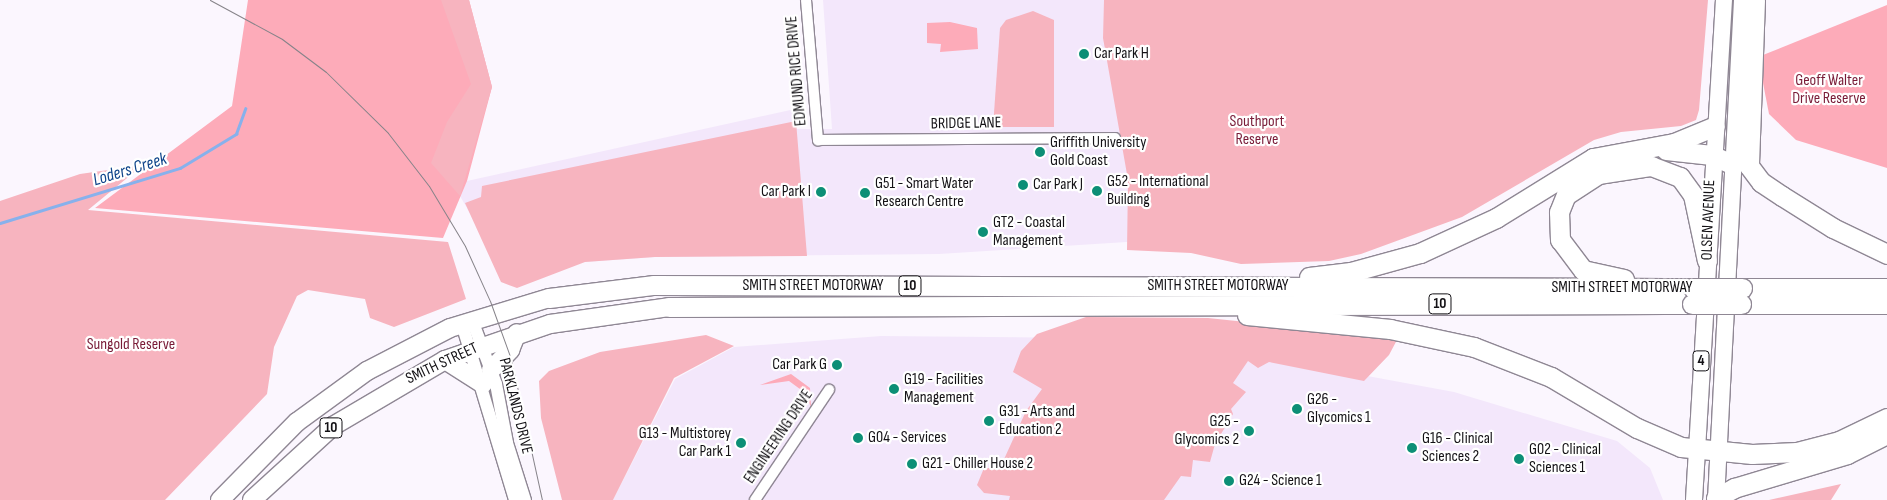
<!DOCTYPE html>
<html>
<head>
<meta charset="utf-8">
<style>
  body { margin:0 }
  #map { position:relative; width:1887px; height:500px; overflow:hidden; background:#fbf6fe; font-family:"Sofia Sans Condensed",sans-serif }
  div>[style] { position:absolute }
  .built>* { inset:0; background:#f3e7fb }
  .green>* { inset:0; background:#fdabb9 }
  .forest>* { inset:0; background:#f7b4bf }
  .stream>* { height:2.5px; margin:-1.25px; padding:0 1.25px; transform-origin:1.25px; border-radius:1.25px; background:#87b1ec }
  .roads { filter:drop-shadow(1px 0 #8f8794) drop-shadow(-1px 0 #8f8794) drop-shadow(0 1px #8f8794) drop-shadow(0 -1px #8f8794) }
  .minor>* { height:10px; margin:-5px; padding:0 5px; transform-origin:5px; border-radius:5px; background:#fff }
  .tertiary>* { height:12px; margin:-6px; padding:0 6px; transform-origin:6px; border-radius:6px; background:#fff }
  .primary>* { height:16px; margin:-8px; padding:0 8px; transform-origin:8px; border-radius:8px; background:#fff }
  .trunk>* { height:18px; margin:-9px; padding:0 9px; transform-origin:9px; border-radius:9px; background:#fff }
  .motorway>* { height:19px; margin:-9.5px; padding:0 9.5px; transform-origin:9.5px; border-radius:9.5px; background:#fff }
  .tram>* { height:1px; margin:-0.5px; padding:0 0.5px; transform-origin:0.5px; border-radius:0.5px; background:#868389 }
  .bridges { filter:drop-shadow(1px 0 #8f8794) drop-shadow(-1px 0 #8f8794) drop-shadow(0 1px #8f8794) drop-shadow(0 -1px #8f8794) }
  .motorway-bridge>* { height:19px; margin:-9.5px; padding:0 9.5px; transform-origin:9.5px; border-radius:9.5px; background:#fff }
  .dots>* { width:14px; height:14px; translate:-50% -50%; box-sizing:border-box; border:2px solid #fff; border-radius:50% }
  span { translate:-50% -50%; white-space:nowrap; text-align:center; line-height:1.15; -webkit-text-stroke:4.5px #fff; paint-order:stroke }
  .shield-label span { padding:1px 4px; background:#fff; border:1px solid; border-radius:4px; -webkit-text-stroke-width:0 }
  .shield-label { font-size:15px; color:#131115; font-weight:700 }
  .poi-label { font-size:16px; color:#131115 }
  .left { translate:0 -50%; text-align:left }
  .right { translate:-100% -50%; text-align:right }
  .street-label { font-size:16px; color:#131115 }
  .park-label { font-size:16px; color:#791b37 }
  .water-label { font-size:18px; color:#0f448a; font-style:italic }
</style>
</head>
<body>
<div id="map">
  <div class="built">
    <div style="clip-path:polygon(823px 0,1680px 0,1253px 234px,939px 254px,655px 257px,585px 262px,488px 245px,460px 196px,467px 181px,795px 109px,797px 129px,832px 129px)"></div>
    <div style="clip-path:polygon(881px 336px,1089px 338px,1270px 358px,1454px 392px,1617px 441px,1650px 468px,1663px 500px,613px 500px,675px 379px,734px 347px)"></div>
  </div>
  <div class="green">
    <div style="clip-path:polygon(248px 0,469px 0,492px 87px,467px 181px,443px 238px,95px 208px,232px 106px)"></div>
    <div style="clip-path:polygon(1887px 5px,1887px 168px,1796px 140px,1769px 114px,1758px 57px)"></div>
    <div style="clip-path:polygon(950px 22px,977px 28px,978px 49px,940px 52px,941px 44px,927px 43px,927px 23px)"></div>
    <div style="clip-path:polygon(791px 374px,810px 388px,811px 407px,804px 392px,789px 381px,760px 385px)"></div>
  </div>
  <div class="forest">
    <div style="clip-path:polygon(441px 0,469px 0,492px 87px,460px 196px,431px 163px,447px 122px,471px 84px)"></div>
    <div style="clip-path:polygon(1104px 0,1708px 0,1699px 110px,1696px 120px,1681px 126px,1621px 132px,1594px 140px,1462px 217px,1361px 254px,1329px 261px,1241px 264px,1191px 253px,1127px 250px,1128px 180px,1103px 38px)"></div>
    <div style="clip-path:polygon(1033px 11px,1054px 20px,1054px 127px,993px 127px,1000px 28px,1006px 20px)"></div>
    <div style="clip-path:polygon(796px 121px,807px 256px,655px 257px,585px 262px,517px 288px,501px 282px,465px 203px,481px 197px,482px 186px)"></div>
    <div style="clip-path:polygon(143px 165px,88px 210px,448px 242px,466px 299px,394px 327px,370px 318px,365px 299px,308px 290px,297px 296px,274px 347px,267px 394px,165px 500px,0 500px,0 201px,80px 174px)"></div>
    <div style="clip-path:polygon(1086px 317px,1208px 318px,1398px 338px,1389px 355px,1364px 381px,1269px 362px,1258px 368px,1248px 361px,1233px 383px,1246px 392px,1231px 409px,1233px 414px,1215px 444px,1210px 462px,1193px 460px,1191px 477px,1181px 476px,1164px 500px,1009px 500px,1010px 496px,984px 493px,977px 485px,984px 468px,1000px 468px,1026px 411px,1042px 389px,1013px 372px,1021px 351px,1037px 334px)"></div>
    <div style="clip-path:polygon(706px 335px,734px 346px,674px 378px,613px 500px,562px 500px,541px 418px,539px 381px,549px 371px,600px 352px)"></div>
    <div style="clip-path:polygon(1841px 484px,1831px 500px,1769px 500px)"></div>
  </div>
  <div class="stream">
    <div style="left:0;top:223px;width:188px;rotate:-17deg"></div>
    <div style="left:180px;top:168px;width:66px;rotate:-31.3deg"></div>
    <div style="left:236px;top:134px;width:27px;rotate:-70deg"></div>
  </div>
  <div class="roads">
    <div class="minor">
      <div style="left:806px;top:0;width:141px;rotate:85.1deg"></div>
      <div style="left:818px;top:140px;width:297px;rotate:-0.4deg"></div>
      <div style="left:755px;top:500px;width:133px;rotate:-56.1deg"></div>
    </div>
    <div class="tertiary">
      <div style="left:472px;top:320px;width:68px;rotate:69.4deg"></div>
      <div style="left:496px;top:384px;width:60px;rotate:79.4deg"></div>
      <div style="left:507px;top:443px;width:60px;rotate:72.5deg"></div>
      <div style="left:462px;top:324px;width:184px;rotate:73.2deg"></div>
    </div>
    <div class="primary">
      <div style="left:1694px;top:500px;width:501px;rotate:-86.57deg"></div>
      <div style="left:1716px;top:500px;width:501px;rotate:-87.02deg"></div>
    </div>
    <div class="trunk">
      <div style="left:445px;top:360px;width:45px;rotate:32.3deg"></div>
      <div style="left:491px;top:370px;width:28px;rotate:-46deg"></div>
      <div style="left:510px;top:350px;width:18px;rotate:-68deg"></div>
      <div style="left:220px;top:500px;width:110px;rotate:-45.4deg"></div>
      <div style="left:297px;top:422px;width:87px;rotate:-36.1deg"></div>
      <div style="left:367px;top:371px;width:93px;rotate:-27.4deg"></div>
      <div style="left:450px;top:328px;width:103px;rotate:-16.9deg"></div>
      <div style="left:252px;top:500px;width:110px;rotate:-42.4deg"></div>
      <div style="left:333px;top:426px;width:130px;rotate:-30.5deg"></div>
      <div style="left:445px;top:360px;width:111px;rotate:-18.9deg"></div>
      <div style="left:550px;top:324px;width:120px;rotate:-8.1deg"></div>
    </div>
    <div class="motorway">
      <div style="left:1755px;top:0;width:166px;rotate:92.1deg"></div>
      <div style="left:1749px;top:166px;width:20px;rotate:53deg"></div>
      <div style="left:1761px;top:182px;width:25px;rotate:34deg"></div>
      <div style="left:1782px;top:196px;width:60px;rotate:32.1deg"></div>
      <div style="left:1833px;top:228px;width:60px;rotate:25.7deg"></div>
      <div style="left:1666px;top:150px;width:46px;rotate:6.2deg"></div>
      <div style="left:1712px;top:155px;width:21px;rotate:25deg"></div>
      <div style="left:1309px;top:277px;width:42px;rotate:-6.8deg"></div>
      <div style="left:1351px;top:272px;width:72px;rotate:-15.4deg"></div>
      <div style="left:1420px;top:253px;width:84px;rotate:-24.7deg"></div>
      <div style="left:1496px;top:218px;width:114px;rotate:-31.7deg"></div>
      <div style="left:1593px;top:158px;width:82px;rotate:-10.5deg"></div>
      <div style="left:1674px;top:143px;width:44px;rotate:-22.5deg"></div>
      <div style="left:1624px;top:279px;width:42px;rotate:-167.6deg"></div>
      <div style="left:1583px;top:270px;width:38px;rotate:-127deg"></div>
      <div style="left:1560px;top:240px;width:28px;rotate:-92deg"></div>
      <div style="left:1559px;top:212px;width:18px;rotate:-68deg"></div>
      <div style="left:1566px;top:195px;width:38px;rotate:-33deg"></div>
      <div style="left:1598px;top:174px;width:54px;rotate:-8.6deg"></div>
      <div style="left:1651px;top:166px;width:31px;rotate:21deg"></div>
      <div style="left:1680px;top:177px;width:22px;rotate:54deg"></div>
      <div style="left:1693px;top:195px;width:67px;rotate:78deg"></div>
      <div style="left:1742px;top:288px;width:145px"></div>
      <div style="left:549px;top:298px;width:106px;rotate:-7.1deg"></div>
      <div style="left:654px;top:285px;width:1039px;rotate:0.17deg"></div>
      <div style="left:1741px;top:304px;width:146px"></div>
      <div style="left:669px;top:307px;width:1023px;rotate:-0.17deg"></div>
      <div style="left:1247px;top:315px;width:144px;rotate:5.6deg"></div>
      <div style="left:1390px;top:329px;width:86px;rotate:12.1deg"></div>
      <div style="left:1474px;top:347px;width:83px;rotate:21.3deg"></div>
      <div style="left:1551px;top:377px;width:100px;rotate:30.7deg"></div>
      <div style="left:1637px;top:428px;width:48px;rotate:23.4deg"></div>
      <div style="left:1681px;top:447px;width:71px;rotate:5.6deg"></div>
      <div style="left:1752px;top:454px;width:45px;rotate:-2.5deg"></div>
      <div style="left:1797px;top:452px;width:43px;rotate:-14.7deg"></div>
      <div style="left:1839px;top:441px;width:53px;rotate:-25.6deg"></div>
      <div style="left:1716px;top:498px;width:21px;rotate:-29deg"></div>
      <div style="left:1734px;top:488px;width:118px;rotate:-16.7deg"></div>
      <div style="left:1847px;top:454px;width:45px;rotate:-26.6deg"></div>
    </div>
  </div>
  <div class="tram">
    <div style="left:210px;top:0;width:82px;rotate:28.4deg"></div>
    <div style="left:282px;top:39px;width:55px;rotate:36.9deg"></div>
    <div style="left:326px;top:72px;width:87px;rotate:44.5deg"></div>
    <div style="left:388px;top:133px;width:67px;rotate:52.3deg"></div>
    <div style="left:429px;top:186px;width:70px;rotate:59deg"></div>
    <div style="left:465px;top:246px;width:60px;rotate:65.6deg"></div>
    <div style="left:490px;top:301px;width:62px;rotate:70.1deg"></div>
    <div style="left:511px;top:359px;width:144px;rotate:77.6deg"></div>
  </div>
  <div class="bridges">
    <div class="motorway-bridge">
      <div style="left:1693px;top:288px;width:49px"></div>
      <div style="left:1692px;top:304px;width:49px"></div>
    </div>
  </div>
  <div class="dots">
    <div style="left:1084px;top:54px;background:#0c8f76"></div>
    <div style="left:1040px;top:152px;background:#0c8f76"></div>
    <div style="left:1023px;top:185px;background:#0c8f76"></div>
    <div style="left:1097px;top:191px;background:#0c8f76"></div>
    <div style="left:821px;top:192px;background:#0c8f76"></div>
    <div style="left:865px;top:193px;background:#0c8f76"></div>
    <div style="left:983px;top:232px;background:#0c8f76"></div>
    <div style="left:837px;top:365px;background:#0c8f76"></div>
    <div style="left:894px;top:389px;background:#0c8f76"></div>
    <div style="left:1297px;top:409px;background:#0c8f76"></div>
    <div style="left:989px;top:421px;background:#0c8f76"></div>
    <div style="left:1249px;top:431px;background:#0c8f76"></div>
    <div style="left:858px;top:438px;background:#0c8f76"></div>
    <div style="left:741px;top:443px;background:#0c8f76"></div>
    <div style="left:1412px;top:448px;background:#0c8f76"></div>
    <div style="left:1519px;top:459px;background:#0c8f76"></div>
    <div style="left:912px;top:464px;background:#0c8f76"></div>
    <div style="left:1229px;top:481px;background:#0c8f76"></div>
  </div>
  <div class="shield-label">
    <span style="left:910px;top:286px">10</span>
    <span style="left:1440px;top:304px">10</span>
    <span style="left:1701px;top:361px">4</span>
    <span style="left:331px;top:428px">10</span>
  </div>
  <div class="poi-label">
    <span class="left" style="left:1094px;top:54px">Car Park H</span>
    <span class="left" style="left:1050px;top:152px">Griffith University<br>Gold Coast</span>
    <span class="left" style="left:1107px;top:191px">G52 - International<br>Building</span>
    <span class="left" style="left:875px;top:193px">G51 - Smart Water<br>Research Centre</span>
    <span class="left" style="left:1033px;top:185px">Car Park J</span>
    <span class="right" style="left:811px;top:192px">Car Park I</span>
    <span class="left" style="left:993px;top:232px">GT2 - Coastal<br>Management</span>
    <span class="right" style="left:827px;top:365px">Car Park G</span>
    <span class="left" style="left:904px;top:389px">G19 - Facilities<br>Management</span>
    <span class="left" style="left:1307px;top:409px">G26 -<br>Glycomics 1</span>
    <span class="left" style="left:999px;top:421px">G31 - Arts and<br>Education 2</span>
    <span class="right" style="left:1239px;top:431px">G25 -<br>Glycomics 2</span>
    <span class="right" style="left:731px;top:443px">G13 - Multistorey<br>Car Park 1</span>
    <span class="left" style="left:868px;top:438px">G04 - Services</span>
    <span class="left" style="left:1422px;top:448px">G16 - Clinical<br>Sciences 2</span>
    <span class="left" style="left:1529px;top:459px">G02 - Clinical<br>Sciences 1</span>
    <span class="left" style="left:922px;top:464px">G21 - Chiller House 2</span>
    <span class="left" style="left:1239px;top:481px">G24 - Science 1</span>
  </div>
  <div class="street-label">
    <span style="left:797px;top:71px;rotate:-95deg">EDMUND RICE DRIVE</span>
    <span style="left:966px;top:124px;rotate:-1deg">BRIDGE LANE</span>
    <span style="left:1709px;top:220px;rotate:-88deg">OLSEN AVENUE</span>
    <span style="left:813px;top:286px">SMITH STREET MOTORWAY</span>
    <span style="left:1218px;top:286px">SMITH STREET MOTORWAY</span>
    <span style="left:1622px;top:288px">SMITH STREET MOTORWAY</span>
    <span style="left:442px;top:364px;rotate:-25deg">SMITH STREET</span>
    <span style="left:515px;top:406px;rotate:76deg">PARKLANDS DRIVE</span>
    <span style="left:779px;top:437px;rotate:-56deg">ENGINEERING DRIVE</span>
  </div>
  <div class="park-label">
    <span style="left:1829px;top:90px">Geoff Walter<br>Drive Reserve</span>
    <span style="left:1257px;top:131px">Southport<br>Reserve</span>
    <span style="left:131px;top:345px">Sungold Reserve</span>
  </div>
  <div class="water-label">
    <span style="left:130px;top:170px;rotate:-17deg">Loders Creek</span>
  </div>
</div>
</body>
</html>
